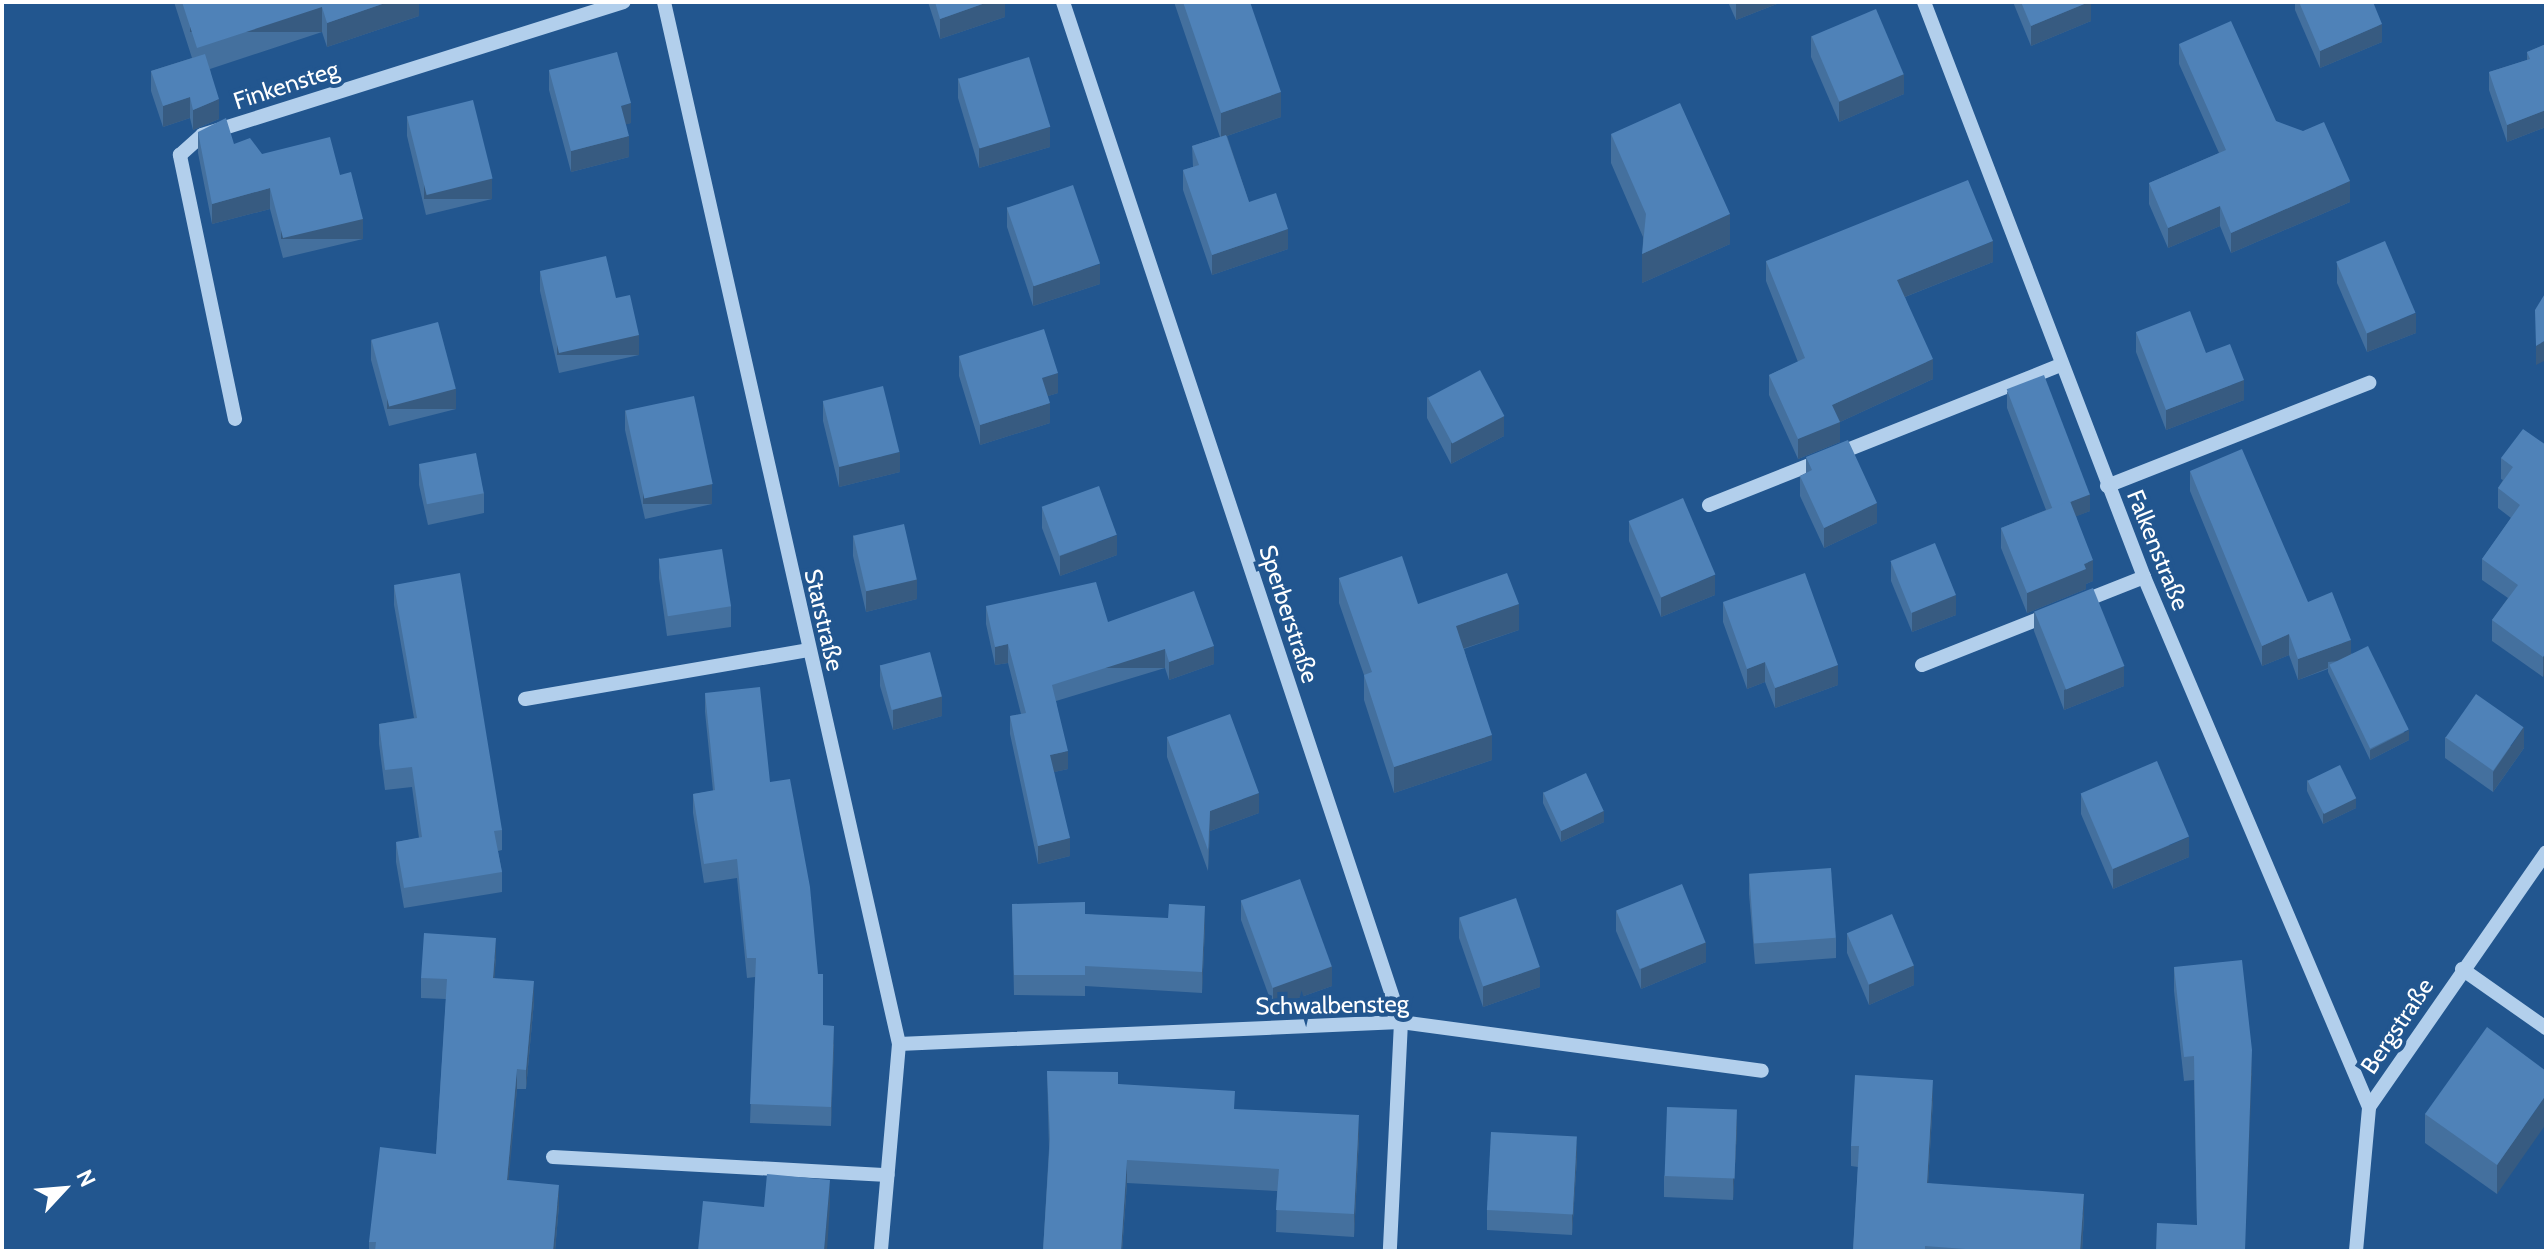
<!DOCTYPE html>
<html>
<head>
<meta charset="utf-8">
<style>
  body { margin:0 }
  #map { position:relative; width:2548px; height:1253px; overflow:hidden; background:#22568f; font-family:Cabin,sans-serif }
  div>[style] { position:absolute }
  .minor>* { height:14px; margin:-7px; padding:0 7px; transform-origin:7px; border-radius:7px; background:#b2cfec }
  .wall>* { inset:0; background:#44709e }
  .shaded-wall>* { inset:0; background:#375b81; transform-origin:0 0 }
  .building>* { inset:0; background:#4f82b8; transform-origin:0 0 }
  span { translate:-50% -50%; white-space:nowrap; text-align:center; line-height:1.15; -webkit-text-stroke:8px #22568f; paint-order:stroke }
  .street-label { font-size:24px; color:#fff }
  .frame { position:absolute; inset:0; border:4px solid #fff; pointer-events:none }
  .north { position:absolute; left:24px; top:1149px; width:80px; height:80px; -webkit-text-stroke:6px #22568f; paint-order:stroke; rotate:64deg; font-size:22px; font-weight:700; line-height:32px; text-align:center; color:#fff }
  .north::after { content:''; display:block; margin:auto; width:28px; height:36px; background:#fff; clip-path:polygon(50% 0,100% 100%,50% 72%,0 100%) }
</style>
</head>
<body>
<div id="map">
  <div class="minor">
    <div style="left:664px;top:2px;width:1068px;rotate:77.29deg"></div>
    <div style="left:899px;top:1044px;width:208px;rotate:95deg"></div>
    <div style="left:1063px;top:2px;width:1075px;rotate:71.67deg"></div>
    <div style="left:1401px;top:1022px;width:229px;rotate:92.8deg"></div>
    <div style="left:1924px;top:2px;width:616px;rotate:69.06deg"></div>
    <div style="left:2144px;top:577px;width:576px;rotate:67deg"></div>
    <div style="left:235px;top:419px;width:270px;rotate:-101.8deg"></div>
    <div style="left:180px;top:155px;width:30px;rotate:-42deg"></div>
    <div style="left:202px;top:135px;width:442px;rotate:-17.5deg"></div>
    <div style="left:2107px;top:486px;width:282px;rotate:-21.5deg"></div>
    <div style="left:1709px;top:505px;width:379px;rotate:-21.7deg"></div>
    <div style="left:2081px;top:602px;width:68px;rotate:-21.6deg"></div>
    <div style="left:1922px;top:665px;width:139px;rotate:-21.6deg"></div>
    <div style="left:525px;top:699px;width:287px;rotate:-9.8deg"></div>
    <div style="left:2462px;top:969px;width:103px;rotate:35.1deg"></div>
    <div style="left:899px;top:1044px;width:502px;rotate:-2.51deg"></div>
    <div style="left:1401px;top:1022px;width:364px;rotate:7.7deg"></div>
    <div style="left:553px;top:1157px;width:335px;rotate:3.1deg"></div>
    <div style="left:2356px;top:1251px;width:145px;rotate:-84.8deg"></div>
    <div style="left:2369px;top:1107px;width:310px;rotate:-55.2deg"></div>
  </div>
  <div class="wall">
    <div style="clip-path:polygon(174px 2px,419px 2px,419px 16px,327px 47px,322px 32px,210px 69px,219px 119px,193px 130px,190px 118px,163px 127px,151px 91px,151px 71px,192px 58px)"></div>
    <div style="clip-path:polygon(928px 2px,1005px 2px,1005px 17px,940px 39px)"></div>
    <div style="clip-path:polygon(1174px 2px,1250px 2px,1281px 117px,1227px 136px,1249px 202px,1288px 249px,1212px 275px,1183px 190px,1183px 170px,1193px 167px,1192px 146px,1220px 137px)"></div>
    <div style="clip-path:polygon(1728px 2px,1782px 2px,1736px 20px)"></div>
    <div style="clip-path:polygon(2013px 2px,2091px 2px,2091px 21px,2031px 46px)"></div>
    <div style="clip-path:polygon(2295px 2px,2373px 2px,2382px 42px,2320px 68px,2295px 10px)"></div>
    <div style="clip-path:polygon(1811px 36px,1904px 94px,1839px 122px,1811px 57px)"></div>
    <div style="clip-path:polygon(2179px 44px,2276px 121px,2350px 202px,2231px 253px,2220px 226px,2168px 248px,2149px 204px,2149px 183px,2219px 153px,2179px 64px)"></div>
    <div style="clip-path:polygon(2546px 44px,2546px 127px,2507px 142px,2489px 90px,2489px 72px,2527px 60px,2527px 52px)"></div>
    <div style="clip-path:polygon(549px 70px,631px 123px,626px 124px,629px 157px,571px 172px,549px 90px)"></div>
    <div style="clip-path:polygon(958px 78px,1050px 147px,979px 168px,958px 98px)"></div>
    <div style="clip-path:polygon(407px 116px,492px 199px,426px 215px,407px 136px)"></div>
    <div style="clip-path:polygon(198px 132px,262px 154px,340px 175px,363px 239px,283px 258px,270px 209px,212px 224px,198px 153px)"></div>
    <div style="clip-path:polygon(1611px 134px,1730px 244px,1642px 283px,1643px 237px,1611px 163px)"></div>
    <div style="clip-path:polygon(1007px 207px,1100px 284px,1033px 306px,1007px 227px)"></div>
    <div style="clip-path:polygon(1766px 261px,1993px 262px,1905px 297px,1933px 379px,1840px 422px,1840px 442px,1798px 459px,1769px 395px,1769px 375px,1798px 362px,1766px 281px)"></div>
    <div style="clip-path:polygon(2337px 263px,2416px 333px,2367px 352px,2337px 283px)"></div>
    <div style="clip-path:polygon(540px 271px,616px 298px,639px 355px,559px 373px,540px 291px)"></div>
    <div style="clip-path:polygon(2136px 332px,2206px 353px,2244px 400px,2166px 430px,2136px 352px)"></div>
    <div style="clip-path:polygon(371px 340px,456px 409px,389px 426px,371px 360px)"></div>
    <div style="clip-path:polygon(959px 356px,1058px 393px,1048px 396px,1050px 423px,980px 445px,959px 376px)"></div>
    <div style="clip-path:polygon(2007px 391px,2090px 511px,2076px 516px,2093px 581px,2086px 584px,2086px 589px,2027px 613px,2001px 548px,2001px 528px,2046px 510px,2007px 408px)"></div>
    <div style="clip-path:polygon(1427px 397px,1504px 436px,1451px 464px,1427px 418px)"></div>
    <div style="clip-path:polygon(823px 401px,900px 472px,839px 487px,823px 421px)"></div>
    <div style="clip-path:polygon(625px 410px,712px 504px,645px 519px,625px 430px)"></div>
    <div style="clip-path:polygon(2546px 445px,2543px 677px,2492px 641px,2492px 620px,2508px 598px,2482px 580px,2482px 559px,2511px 518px,2498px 508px,2498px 488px,2503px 480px,2501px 479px,2501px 458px)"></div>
    <div style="clip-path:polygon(1806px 457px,1877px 523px,1824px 548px,1800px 496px,1800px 476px,1806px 473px)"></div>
    <div style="clip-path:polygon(419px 464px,484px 493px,484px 513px,428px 525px,419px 485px)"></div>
    <div style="clip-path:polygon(2190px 471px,2308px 602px,2351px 653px,2409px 740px,2370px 760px,2328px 672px,2328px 669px,2298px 680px,2289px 655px,2262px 666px,2190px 491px)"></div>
    <div style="clip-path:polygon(1042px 508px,1117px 555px,1060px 576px,1042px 528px)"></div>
    <div style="clip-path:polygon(1629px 521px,1715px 595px,1661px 617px,1629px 541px)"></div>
    <div style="clip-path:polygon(853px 535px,917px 599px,866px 612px,853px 556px)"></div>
    <div style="clip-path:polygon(659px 558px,731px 606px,731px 627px,667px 636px,659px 578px)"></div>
    <div style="clip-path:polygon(1891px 561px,1956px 615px,1912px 632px,1891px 581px)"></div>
    <div style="clip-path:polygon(1339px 578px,1418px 604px,1519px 630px,1464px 649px,1492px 760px,1394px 793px,1364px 700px,1364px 675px,1339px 603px)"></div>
    <div style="clip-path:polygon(394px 585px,502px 830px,502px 850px,498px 851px,502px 872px,502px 892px,404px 908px,396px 862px,396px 842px,419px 838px,412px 787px,385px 790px,379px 744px,379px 724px,414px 718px,394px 605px)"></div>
    <div style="clip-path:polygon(1723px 602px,1838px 685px,1775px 708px,1765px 682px,1747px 689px,1723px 622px)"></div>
    <div style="clip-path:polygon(986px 606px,1108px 622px,1214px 664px,1169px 680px,1165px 668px,1056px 701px,1068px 769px,1054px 772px,1070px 856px,1038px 864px,1010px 734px,1010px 716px,1021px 714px,1008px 663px,995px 665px,986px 624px)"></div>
    <div style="clip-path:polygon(2034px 611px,2124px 686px,2064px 710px,2034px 631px)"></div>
    <div style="clip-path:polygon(880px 665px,942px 716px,893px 730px,880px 686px)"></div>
    <div style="clip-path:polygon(705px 693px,770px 782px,823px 1025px,834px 1045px,831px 1126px,750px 1123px,755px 977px,747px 978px,737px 878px,704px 883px,693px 813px,693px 794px,713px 791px,705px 712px)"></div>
    <div style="clip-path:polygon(1167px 737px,1259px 813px,1210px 831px,1208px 871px,1167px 757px)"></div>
    <div style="clip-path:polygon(2445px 737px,2524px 748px,2493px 792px,2445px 758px)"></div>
    <div style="clip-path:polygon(2307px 780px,2356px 808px,2323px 824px,2307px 791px)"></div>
    <div style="clip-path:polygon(1543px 792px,1604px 822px,1561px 842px,1543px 803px)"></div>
    <div style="clip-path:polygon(2081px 794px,2189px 857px,2113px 889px,2081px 814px)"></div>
    <div style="clip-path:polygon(1749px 874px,1836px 938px,1836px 958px,1755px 964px,1749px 894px)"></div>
    <div style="clip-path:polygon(1241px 900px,1332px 986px,1273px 1007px,1241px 920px)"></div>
    <div style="clip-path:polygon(1012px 904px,1085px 914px,1205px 926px,1202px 993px,1085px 986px,1085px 996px,1014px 995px)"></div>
    <div style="clip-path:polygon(1616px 911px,1706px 962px,1641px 989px,1616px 931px)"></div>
    <div style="clip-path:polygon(1459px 918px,1540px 987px,1483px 1007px,1459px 938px)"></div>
    <div style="clip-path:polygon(1847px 933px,1914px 985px,1869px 1005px,1847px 953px)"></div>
    <div style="clip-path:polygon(496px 958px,494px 978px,534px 1001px,526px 1089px,517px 1089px,508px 1180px,559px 1205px,555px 1251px,369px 1251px,369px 1242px,436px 1154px,446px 999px,421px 998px,421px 978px)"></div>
    <div style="clip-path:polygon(2174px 967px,2252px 1074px,2197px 1225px,2194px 1080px,2184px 1081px,2174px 991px)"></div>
    <div style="clip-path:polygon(1047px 1071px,1118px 1084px,1235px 1109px,1359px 1137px,1354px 1237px,1276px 1232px,1277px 1191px,1127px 1183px,1122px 1251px,1043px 1251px,1049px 1148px)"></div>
    <div style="clip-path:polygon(2546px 1071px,2497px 1194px,2425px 1143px,2425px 1114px)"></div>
    <div style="clip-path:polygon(1933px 1100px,1928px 1183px,2084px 1215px,2082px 1251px,1853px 1251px,1858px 1167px,1851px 1166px,1851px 1146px)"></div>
    <div style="clip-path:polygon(1737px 1130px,1733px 1200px,1664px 1197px,1664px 1176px)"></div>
    <div style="clip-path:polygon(1577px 1157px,1572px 1235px,1487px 1230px,1487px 1210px)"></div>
  </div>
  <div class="shaded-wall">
    <div style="clip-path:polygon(388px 2px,419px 2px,419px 16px,327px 47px,327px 23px)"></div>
    <div style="clip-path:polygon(988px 2px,1005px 2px,1005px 17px,940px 39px,940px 19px)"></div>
    <div style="clip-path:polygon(1736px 2px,1782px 2px,1736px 20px)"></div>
    <div style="clip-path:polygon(2089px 2px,2091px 2px,2091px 21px,2031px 46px,2031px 26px)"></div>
    <div style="left:322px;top:7px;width:25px;height:132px;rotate:90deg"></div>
    <div style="clip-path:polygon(2382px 24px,2382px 42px,2320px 68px,2320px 51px)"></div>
    <div style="clip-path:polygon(1904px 74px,1904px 94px,1839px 122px,1839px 101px)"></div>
    <div style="clip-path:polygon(1281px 92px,1281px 117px,1221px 138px,1221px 113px)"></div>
    <div style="clip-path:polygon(190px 97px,190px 118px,163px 127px,163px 106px)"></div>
    <div style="clip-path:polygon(219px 99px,219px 119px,193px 130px,193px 110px)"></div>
    <div style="clip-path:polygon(631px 103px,631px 123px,621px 126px,621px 106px)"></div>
    <div style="clip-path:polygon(2546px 110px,2546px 127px,2507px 142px,2507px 125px)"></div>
    <div style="clip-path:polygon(1050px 127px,1050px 147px,979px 168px,979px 148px)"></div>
    <div style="clip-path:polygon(629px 136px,629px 157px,571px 172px,571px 151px)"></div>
    <div style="left:492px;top:179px;width:20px;height:68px;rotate:90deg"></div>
    <div style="clip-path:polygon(2350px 181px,2350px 202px,2231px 253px,2231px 233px)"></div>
    <div style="clip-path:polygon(270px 188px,270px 209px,212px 224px,212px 204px)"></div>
    <div style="clip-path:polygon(2220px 206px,2220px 226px,2168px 248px,2168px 228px)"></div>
    <div style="clip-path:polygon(1730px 214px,1730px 244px,1642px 283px,1642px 254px)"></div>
    <div style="left:363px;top:219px;width:20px;height:82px;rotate:90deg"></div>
    <div style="clip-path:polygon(1288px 229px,1288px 249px,1212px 275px,1212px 255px)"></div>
    <div style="clip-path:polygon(1993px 241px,1993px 262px,1897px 300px,1897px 280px)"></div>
    <div style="clip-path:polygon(1100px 264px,1100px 284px,1033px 306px,1033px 286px)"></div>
    <div style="clip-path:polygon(2416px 313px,2416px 333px,2367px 352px,2367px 332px)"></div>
    <div style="left:639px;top:335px;width:20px;height:82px;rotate:90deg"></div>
    <div style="clip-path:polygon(2546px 340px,2546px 360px,2536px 365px,2536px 346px)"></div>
    <div style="clip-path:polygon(1933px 359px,1933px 379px,1840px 422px,1840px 442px,1798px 459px,1798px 439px,1832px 405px)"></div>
    <div style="clip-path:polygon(1058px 373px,1058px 393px,1042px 398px,1042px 378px)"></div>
    <div style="clip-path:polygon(2244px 380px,2244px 400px,2166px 430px,2166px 410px)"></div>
    <div style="left:456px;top:389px;width:20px;height:69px;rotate:90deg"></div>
    <div style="clip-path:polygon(1050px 403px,1050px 423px,980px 445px,980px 425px)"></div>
    <div style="clip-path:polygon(1504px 416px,1504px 436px,1451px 464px,1451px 443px)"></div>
    <div style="clip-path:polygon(900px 452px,900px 472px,839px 487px,839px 466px)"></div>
    <div style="left:712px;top:484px;width:20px;height:69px;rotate:90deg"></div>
    <div style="clip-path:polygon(2090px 494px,2090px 511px,2052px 526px,2052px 509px)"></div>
    <div style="clip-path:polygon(1877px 503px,1877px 523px,1824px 548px,1824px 528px)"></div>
    <div style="clip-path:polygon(1117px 535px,1117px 555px,1060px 576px,1060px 556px)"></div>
    <div style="clip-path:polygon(2093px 560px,2093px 581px,2086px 584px,2086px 589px,2027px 613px,2027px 593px)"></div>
    <div style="clip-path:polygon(1715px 575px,1715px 595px,1661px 617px,1661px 597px)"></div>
    <div style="clip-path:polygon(917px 579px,917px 599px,866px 612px,866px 591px)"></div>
    <div style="clip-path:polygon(1956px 595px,1956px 615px,1912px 632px,1912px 612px)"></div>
    <div style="clip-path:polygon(1519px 604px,1519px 630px,1456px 651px,1456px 626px)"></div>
    <div style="clip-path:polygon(2289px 634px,2289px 655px,2262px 666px,2262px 646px)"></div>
    <div style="clip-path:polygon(2351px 640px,2351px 660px,2328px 662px,2328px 668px,2298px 680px,2298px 659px)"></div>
    <div style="clip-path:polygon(1008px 644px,1008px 663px,995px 665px,995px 647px)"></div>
    <div style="clip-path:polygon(1214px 646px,1214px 664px,1169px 680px,1169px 662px)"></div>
    <div style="left:1165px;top:649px;width:19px;height:119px;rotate:90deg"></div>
    <div style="clip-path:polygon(2546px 653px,2546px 673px,2543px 677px,2543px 657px)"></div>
    <div style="clip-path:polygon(1765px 662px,1765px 682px,1747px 689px,1747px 669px)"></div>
    <div style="clip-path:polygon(1838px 665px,1838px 685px,1775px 708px,1775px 688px)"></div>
    <div style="clip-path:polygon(2124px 666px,2124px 686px,2064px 710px,2064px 690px)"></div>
    <div style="clip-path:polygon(942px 696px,942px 716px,893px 730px,893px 710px)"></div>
    <div style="clip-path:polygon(2524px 727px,2524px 748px,2493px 792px,2493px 772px)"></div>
    <div style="clip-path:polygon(2409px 730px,2409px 740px,2370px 760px,2370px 750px)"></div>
    <div style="clip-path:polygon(1492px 735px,1492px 760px,1394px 793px,1394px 767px)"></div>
    <div style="clip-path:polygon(1068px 751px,1068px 769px,1050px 773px,1050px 755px)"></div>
    <div style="clip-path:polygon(1259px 793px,1259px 813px,1210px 831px,1208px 871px,1210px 811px)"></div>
    <div style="clip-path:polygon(2356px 798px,2356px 808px,2323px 824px,2323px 813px)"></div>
    <div style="clip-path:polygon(1604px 811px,1604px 822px,1561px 842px,1561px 831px)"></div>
    <div style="clip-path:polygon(2189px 837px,2189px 857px,2113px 889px,2113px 869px)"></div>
    <div style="clip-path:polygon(1070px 838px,1070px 856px,1038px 864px,1038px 846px)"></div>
    <div style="clip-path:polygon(1205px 906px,1205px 926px,1202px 993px,1202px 972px)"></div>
    <div style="clip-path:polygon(496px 938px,496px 958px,493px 998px,493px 978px)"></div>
    <div style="clip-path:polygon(1706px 942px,1706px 962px,1641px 989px,1641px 969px)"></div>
    <div style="clip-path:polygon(1914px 965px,1914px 985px,1869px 1005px,1869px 984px)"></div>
    <div style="clip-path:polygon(1332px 966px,1332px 986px,1273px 1007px,1273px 987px)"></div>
    <div style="clip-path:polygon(1540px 967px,1540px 987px,1483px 1007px,1483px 986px)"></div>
    <div style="clip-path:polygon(534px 981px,534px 1001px,526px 1089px,526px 1070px)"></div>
    <div style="clip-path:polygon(834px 1026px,834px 1045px,831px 1126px,831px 1107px)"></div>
    <div style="clip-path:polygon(2252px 1050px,2252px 1074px,2245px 1251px)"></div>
    <div style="clip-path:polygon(517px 1069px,517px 1089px,507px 1199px,507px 1180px)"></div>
    <div style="clip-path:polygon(1933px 1080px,1933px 1100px,1927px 1203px,1927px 1183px)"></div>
    <div style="clip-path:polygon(2546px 1095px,2546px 1124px,2497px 1194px,2497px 1165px)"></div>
    <div style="clip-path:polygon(1737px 1110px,1737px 1130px,1733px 1200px,1733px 1180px)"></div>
    <div style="clip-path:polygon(1359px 1115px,1359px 1137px,1354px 1237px,1354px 1214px)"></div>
    <div style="clip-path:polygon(1577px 1137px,1577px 1157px,1572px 1235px,1572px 1215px)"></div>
    <div style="clip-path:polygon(1127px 1160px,1127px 1183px,1122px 1251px,1121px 1251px)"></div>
    <div style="clip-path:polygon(830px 1180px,830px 1205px,827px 1251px,824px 1251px)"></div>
    <div style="clip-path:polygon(559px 1185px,559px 1205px,555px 1251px,553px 1251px)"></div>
    <div style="clip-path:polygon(2084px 1194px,2084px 1215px,2082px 1251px,2080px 1251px)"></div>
  </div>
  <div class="building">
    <div style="clip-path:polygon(182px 2px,388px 2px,327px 23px,322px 7px,197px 48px)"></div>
    <div style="clip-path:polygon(935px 2px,988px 2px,940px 19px)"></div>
    <div style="clip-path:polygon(1183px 2px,1250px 2px,1281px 92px,1221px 113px)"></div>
    <div style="clip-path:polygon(2021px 2px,2089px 2px,2031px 26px)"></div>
    <div style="clip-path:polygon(2299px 2px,2373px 2px,2382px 24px,2320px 51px)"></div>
    <div style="left:1876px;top:9px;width:71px;height:70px;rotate:67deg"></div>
    <div style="clip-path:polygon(2231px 21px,2276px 121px,2303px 131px,2324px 122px,2350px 181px,2231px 233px,2220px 206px,2168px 228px,2149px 183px,2226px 150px,2179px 44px)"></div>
    <div style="clip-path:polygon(2546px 44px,2546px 110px,2507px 125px,2489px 72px,2530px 59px,2527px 52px)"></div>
    <div style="clip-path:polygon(617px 52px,631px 103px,621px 106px,629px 136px,571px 151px,549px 70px)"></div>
    <div style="clip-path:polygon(205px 54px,219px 99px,193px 110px,190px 97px,163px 106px,151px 71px)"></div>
    <div style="left:1029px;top:57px;width:73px;height:74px;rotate:73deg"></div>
    <div style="left:473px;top:100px;width:81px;height:68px;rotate:76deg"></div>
    <div style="clip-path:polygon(1680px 103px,1730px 214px,1642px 254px,1646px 214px,1611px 134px)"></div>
    <div style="clip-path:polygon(226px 118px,234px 144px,250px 138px,262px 154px,330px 137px,340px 175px,351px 172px,363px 219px,283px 238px,270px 188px,212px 204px,198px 132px)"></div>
    <div style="clip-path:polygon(1226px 135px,1249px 202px,1276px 193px,1288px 229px,1212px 255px,1183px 170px,1199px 165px,1192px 146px)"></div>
    <div style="clip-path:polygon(1968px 180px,1993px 241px,1897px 280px,1933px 359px,1832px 405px,1840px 422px,1798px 439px,1769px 375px,1805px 358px,1766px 261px)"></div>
    <div style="left:1073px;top:185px;width:83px;height:70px;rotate:71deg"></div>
    <div style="left:2385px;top:241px;width:78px;height:53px;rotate:67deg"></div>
    <div style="clip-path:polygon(606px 256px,616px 298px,630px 295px,639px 335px,559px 353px,540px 271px)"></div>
    <div style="clip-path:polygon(2546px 292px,2546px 340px,2536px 346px,2535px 310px)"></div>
    <div style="clip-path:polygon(2190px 311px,2206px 353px,2230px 344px,2244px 380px,2166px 410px,2136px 332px)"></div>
    <div style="left:438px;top:322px;width:69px;height:69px;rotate:75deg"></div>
    <div style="clip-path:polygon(1044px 329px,1058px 373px,1042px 378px,1050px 403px,980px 425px,959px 356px)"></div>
    <div style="left:1480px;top:370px;width:52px;height:59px;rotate:62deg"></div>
    <div style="left:2044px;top:375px;width:128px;height:40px;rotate:69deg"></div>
    <div style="left:883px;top:386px;width:68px;height:62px;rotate:76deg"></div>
    <div style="left:694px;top:396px;width:90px;height:70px;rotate:78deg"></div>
    <div style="clip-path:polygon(2523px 429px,2546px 445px,2546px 653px,2543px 657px,2492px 620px,2518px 585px,2482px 559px,2520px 505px,2498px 488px,2513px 467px,2501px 458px)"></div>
    <div style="clip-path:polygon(1848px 440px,1877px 503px,1824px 528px,1800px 476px,1812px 470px,1806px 457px)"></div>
    <div style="clip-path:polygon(2242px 449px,2308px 602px,2332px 592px,2351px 640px,2298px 659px,2289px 634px,2262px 646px,2190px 471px)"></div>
    <div style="left:476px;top:453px;width:41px;height:58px;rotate:79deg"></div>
    <div style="left:1099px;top:486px;width:52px;height:61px;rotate:70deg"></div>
    <div style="left:1683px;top:498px;width:83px;height:59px;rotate:67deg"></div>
    <div style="clip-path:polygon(2070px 501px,2093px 560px,2084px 564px,2086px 569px,2027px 593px,2001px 528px)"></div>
    <div style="left:904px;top:524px;width:57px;height:52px;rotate:77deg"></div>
    <div style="left:1935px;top:543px;width:56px;height:48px;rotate:68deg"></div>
    <div style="left:722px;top:549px;width:58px;height:64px;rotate:81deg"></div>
    <div style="clip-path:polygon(1402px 556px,1418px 604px,1507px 573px,1519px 604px,1456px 626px,1492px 735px,1394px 767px,1364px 675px,1372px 672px,1339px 578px)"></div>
    <div style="clip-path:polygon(460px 573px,502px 830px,494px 831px,502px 872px,404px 888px,396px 842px,422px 837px,412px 767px,385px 770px,379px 724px,417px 718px,394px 585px)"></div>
    <div style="clip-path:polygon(1805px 573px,1838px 665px,1775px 688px,1765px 662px,1747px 669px,1723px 602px)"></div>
    <div style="clip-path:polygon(1096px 582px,1108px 622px,1194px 591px,1214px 646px,1169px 662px,1165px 649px,1052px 685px,1068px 751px,1050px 755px,1070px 838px,1038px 846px,1010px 716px,1026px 713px,1008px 644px,995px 647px,986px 606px)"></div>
    <div style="left:2093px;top:588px;width:84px;height:63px;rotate:68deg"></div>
    <div style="left:2368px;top:646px;width:93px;height:43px;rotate:64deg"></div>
    <div style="left:930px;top:652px;width:46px;height:52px;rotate:75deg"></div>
    <div style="clip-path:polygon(760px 687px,770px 782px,790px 779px,810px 887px,818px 974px,823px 974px,823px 1025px,834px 1026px,831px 1107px,750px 1104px,756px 958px,747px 958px,737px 859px,704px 864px,693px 794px,715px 790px,705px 693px)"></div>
    <div style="left:2476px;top:694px;width:58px;height:53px;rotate:35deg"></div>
    <div style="clip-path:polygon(1230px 714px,1259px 793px,1210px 811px,1208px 850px,1167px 737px)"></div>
    <div style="left:2157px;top:761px;width:82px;height:83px;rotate:67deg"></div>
    <div style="left:2340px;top:765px;width:37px;height:36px;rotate:64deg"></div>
    <div style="left:1586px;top:773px;width:42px;height:47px;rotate:65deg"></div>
    <div style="left:1831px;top:868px;width:70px;height:82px;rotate:86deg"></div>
    <div style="left:1300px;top:879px;width:93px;height:63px;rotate:70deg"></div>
    <div style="left:1682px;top:884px;width:63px;height:71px;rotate:68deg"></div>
    <div style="left:1516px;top:898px;width:73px;height:60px;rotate:71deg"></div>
    <div style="clip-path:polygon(1085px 902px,1085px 914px,1168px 918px,1169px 904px,1205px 906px,1202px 972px,1085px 966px,1085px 975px,1014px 975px,1012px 904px)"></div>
    <div style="left:1892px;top:914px;width:56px;height:49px;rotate:67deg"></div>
    <div style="clip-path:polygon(424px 933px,496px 938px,493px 978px,534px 981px,526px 1070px,517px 1069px,507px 1180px,559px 1185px,553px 1251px,375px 1251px,376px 1242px,369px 1242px,380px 1147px,436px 1154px,447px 979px,421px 978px)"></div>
    <div style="clip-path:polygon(2242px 960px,2252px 1050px,2245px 1251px,2156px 1251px,2157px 1223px,2197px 1225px,2194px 1056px,2184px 1057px,2174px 967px)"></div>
    <div style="clip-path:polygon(2487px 1027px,2546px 1071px,2546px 1095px,2497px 1165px,2425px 1114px)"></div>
    <div style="clip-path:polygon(1047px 1071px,1118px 1072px,1118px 1084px,1235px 1091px,1234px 1109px,1359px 1115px,1354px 1214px,1276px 1210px,1279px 1169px,1127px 1160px,1121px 1251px,1043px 1251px,1050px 1139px)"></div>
    <div style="clip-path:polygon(1855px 1075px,1933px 1080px,1927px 1183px,2084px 1194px,2080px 1251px,1992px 1251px,1925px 1246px,1925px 1251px,1853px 1251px,1859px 1146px,1851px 1146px)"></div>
    <div style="left:1667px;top:1107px;width:70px;height:69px;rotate:2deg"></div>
    <div style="left:1491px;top:1132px;width:86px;height:78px;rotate:3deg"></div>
    <div style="clip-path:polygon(767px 1174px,830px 1180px,824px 1251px,698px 1251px,703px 1201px,764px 1207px)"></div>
  </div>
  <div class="street-label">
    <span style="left:286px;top:85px;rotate:-18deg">Finkensteg</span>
    <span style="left:2158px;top:550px;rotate:68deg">Falkenstraße</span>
    <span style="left:1289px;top:614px;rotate:72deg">Sperberstraße</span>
    <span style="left:824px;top:620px;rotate:77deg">Starstraße</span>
    <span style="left:1332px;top:1005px;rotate:-1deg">Schwalbensteg</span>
    <span style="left:2397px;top:1026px;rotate:-56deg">Bergstraße</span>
  </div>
  <div class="frame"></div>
  <div class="north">N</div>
</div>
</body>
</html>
